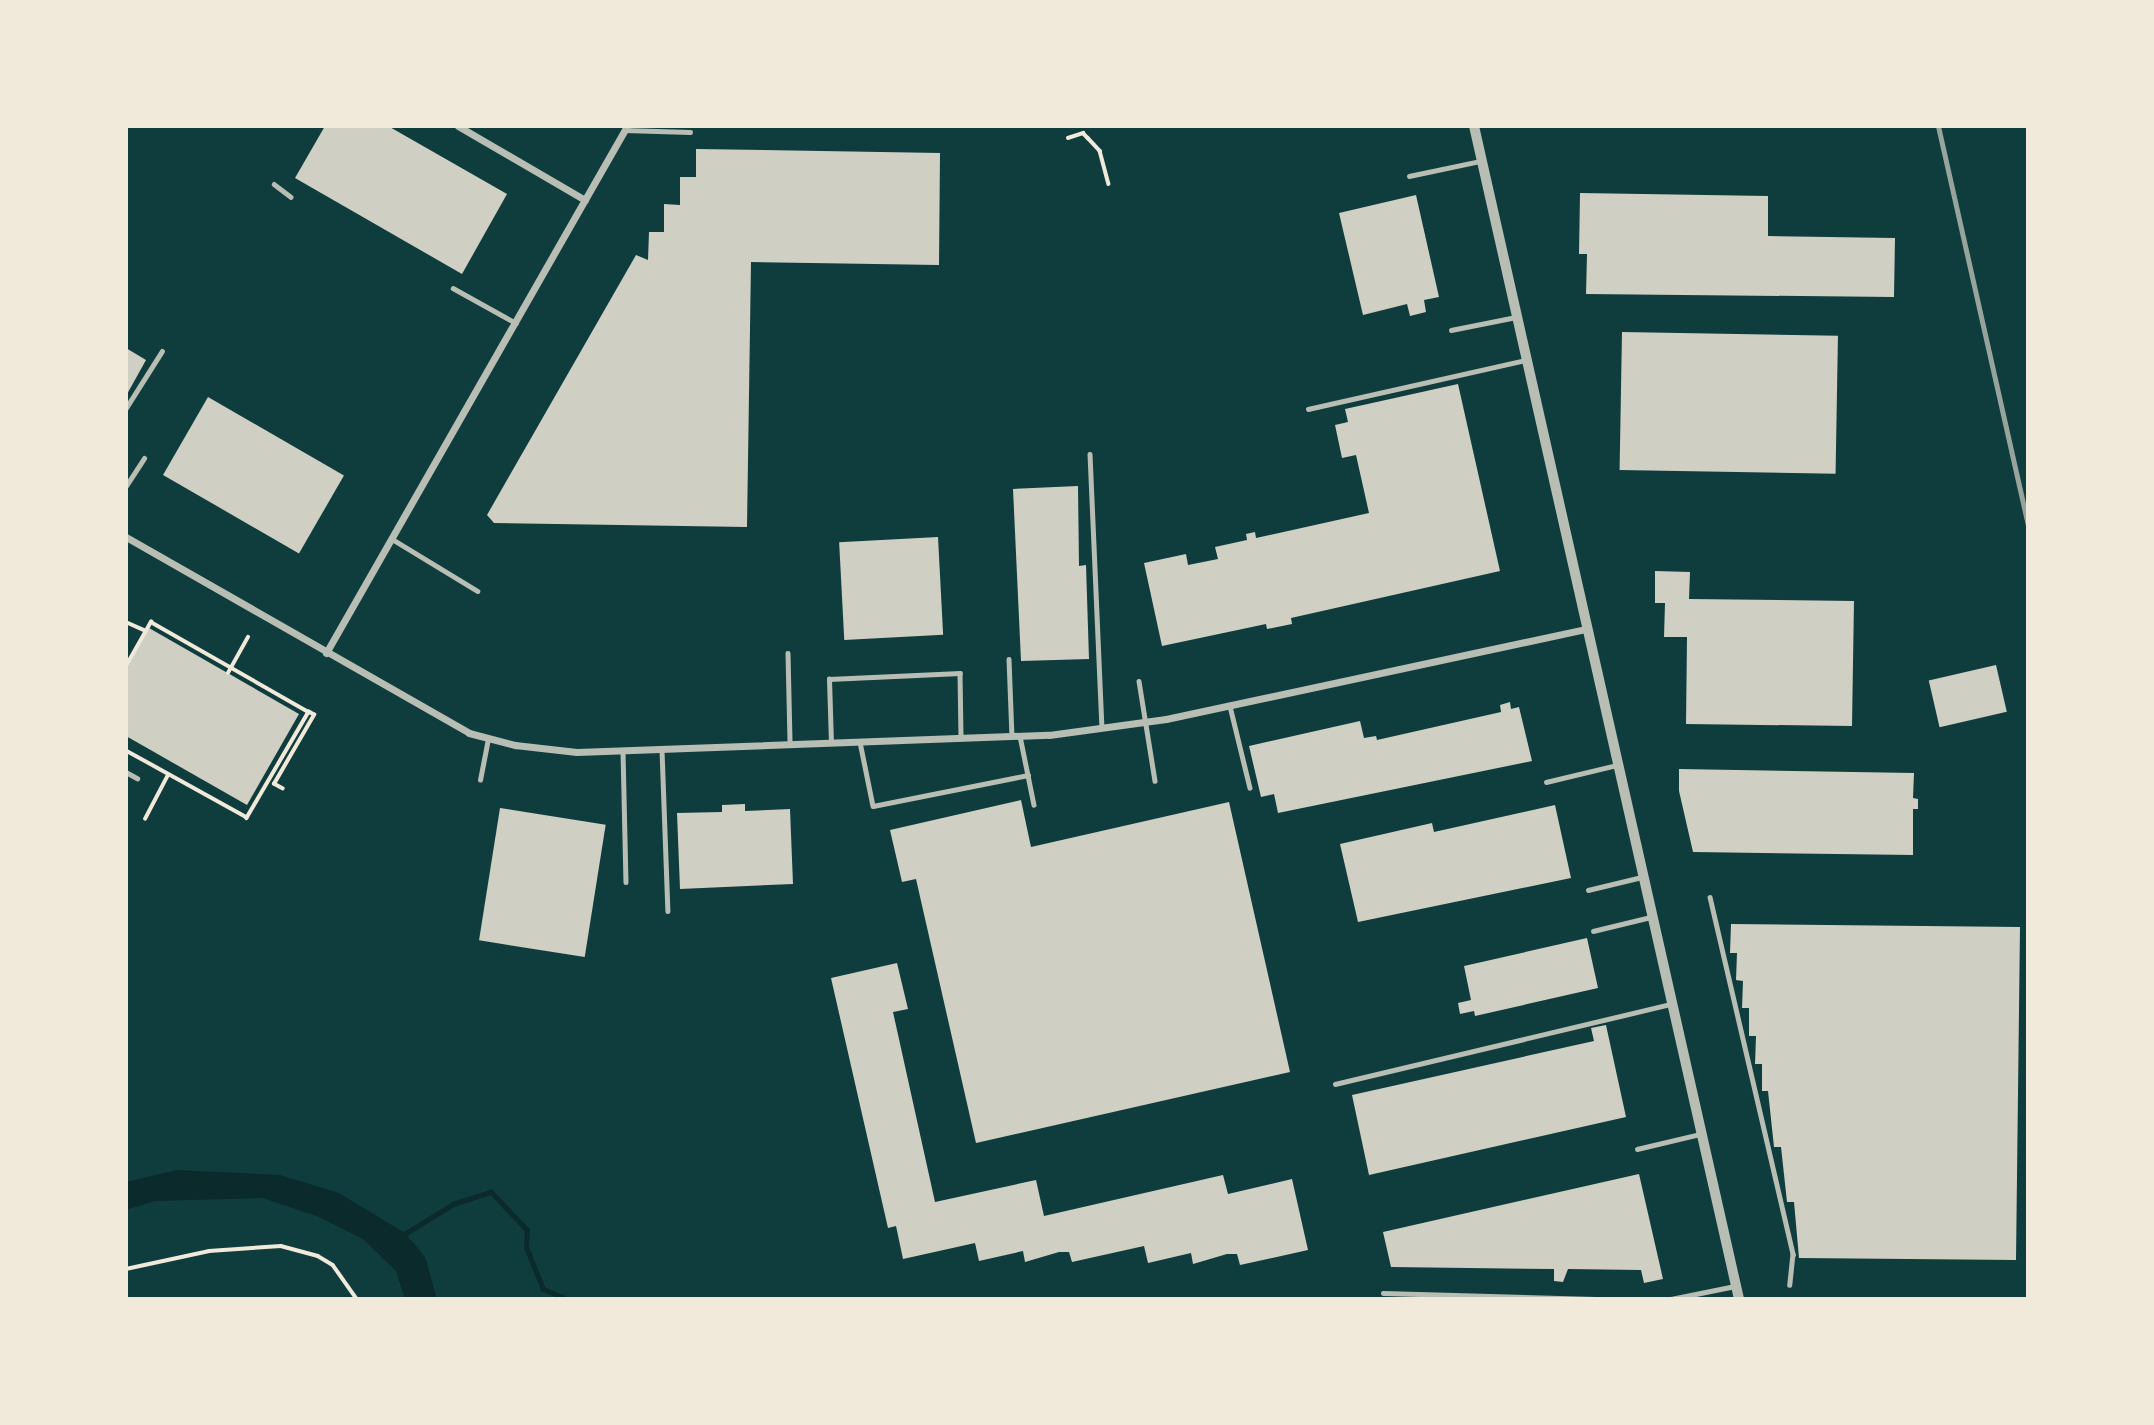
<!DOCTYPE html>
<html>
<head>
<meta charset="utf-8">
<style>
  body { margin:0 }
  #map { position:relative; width:2154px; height:1425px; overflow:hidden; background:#0f3d3e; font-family:Merriweather,serif }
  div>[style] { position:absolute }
  .water>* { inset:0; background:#0a2a2b }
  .stream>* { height:5px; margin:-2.5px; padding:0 2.5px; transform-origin:2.5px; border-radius:2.5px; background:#0a2a2b }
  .building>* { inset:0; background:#cfcfc3; transform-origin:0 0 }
  .path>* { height:3.5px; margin:-1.75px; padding:0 1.75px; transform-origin:1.75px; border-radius:1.75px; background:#f1e9da }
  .service>* { height:4.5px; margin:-2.25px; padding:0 2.25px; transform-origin:2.25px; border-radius:2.25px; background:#b8beb3 }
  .minor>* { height:7px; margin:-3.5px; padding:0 3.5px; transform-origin:3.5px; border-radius:3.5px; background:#b8beb3 }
  .tertiary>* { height:10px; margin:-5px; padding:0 5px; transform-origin:5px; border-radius:5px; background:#b8beb3 }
  .rail>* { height:5px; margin:-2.5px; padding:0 2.5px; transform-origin:2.5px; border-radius:2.5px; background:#97a49c }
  span { translate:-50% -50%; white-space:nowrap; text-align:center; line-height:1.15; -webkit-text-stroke:7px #f1e9da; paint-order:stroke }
  .frame { position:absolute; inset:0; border:128px solid #f1e9da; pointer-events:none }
</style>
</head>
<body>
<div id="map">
  <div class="water">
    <div style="clip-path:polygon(177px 1170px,280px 1175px,339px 1193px,405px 1233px,425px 1257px,437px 1299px,405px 1299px,396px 1271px,363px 1239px,319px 1217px,263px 1198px,155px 1201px,126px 1210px,126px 1182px)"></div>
  </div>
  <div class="stream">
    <div style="left:401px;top:1236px;width:61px;rotate:-31.6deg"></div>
    <div style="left:453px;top:1204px;width:40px;rotate:-18deg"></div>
    <div style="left:491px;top:1192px;width:52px;rotate:46.5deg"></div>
    <div style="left:527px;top:1230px;width:17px;rotate:93deg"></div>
    <div style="left:526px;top:1247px;width:45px;rotate:68deg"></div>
    <div style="left:543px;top:1289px;width:26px;rotate:23deg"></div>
  </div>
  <div class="building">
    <div style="clip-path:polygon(325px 126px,388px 126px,507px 194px,462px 274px,295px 178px)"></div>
    <div style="clip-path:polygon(696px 149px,940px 153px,939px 265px,751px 262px,747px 527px,494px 523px,487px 515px,636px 255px,648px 260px,649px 232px,664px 232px,664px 204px,680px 205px,680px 177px,696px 177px)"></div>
    <div style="clip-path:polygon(1580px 193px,1768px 196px,1768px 236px,1895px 238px,1894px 297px,1586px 294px,1587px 254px,1579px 254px)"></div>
    <div style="clip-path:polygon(1416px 195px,1439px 297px,1424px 300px,1426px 312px,1410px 316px,1407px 304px,1363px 315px,1339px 213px)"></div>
    <div style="left:1622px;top:332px;width:216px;height:138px;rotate:1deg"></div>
    <div style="clip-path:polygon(126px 348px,146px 360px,126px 396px)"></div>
    <div style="clip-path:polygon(1458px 384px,1500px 571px,1291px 618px,1292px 624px,1267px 629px,1266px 624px,1162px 646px,1144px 563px,1186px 554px,1188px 565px,1218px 559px,1215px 547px,1247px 540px,1246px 534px,1255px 532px,1256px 538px,1369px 513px,1356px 455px,1342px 458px,1335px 425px,1348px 422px,1345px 409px)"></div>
    <div style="left:208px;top:397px;width:157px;height:90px;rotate:30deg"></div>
    <div style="clip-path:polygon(1078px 486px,1079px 566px,1086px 565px,1089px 659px,1021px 661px,1013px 489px)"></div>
    <div style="left:938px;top:537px;width:98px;height:99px;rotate:87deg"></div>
    <div style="clip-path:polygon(1655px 571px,1690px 572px,1689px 599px,1854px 601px,1852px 726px,1686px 724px,1687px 637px,1664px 637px,1665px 603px,1655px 603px)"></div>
    <div style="clip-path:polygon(149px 628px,299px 714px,247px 805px,126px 736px,126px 668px)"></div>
    <div style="left:1996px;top:665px;width:48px;height:69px;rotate:77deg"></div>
    <div style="clip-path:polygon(1510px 702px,1511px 709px,1519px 707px,1532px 761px,1278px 813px,1274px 794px,1261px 797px,1249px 746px,1360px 721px,1364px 738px,1376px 736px,1377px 740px,1501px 712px,1500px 705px)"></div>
    <div style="clip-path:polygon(1679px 769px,1914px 773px,1913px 798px,1918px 799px,1918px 809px,1913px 809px,1913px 855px,1693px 852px,1679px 791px)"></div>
    <div style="clip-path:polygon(1021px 800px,1031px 847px,1229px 802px,1290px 1072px,976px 1143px,916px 879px,902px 882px,890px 830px)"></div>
    <div style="clip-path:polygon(745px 804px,745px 811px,790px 809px,793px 884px,680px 889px,677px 813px,722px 812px,722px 805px)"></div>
    <div style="clip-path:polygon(1555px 805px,1571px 878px,1358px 922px,1340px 844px,1432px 823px,1434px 832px)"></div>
    <div style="left:500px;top:808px;width:107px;height:134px;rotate:9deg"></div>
    <div style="clip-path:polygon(1731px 924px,2020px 927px,2016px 1260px,1799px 1258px,1794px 1202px,1787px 1202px,1781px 1147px,1774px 1147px,1768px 1091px,1762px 1091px,1762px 1064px,1755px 1064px,1756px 1036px,1749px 1036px,1749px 1008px,1742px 1008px,1743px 981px,1736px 980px,1737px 953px,1730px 953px)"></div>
    <div style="clip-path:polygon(1587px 938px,1598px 988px,1475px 1016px,1474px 1011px,1460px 1014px,1458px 1003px,1471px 1000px,1464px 966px)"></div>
    <div style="clip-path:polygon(897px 963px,908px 1009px,893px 1012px,935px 1202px,1036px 1180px,1044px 1216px,1223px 1175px,1228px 1194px,1292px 1179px,1308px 1250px,1240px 1265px,1237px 1254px,1227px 1254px,1193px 1264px,1191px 1253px,1148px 1263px,1144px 1246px,1072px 1262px,1069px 1252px,1059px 1252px,1025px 1262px,1023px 1251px,979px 1261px,975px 1243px,903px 1259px,896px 1226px,888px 1228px,831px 978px)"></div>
    <div style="clip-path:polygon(1606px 1025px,1626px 1117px,1369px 1175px,1352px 1095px,1594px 1041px,1591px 1028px)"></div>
    <div style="clip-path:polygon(1639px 1174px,1663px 1279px,1644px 1283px,1641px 1270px,1568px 1269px,1563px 1282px,1554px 1281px,1554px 1269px,1391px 1267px,1383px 1232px)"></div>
  </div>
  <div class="path">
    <div style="left:1068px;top:138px;width:16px;rotate:-18deg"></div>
    <div style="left:1083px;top:133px;width:7px;rotate:45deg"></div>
    <div style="left:1088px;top:138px;width:18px;rotate:47deg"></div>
    <div style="left:1100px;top:151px;width:34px;rotate:75deg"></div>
    <div style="left:126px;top:622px;width:22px;rotate:24deg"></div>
    <div style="left:126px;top:666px;width:51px;rotate:-60.4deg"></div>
    <div style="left:151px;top:622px;width:182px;rotate:29.7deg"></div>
    <div style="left:309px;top:712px;width:123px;rotate:120.3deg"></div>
    <div style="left:247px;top:818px;width:138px;rotate:-151deg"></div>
    <div style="left:228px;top:673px;width:41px;rotate:-60.9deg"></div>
    <div style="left:283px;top:789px;width:10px;rotate:-151deg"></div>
    <div style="left:274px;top:784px;width:80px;rotate:-59.9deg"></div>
    <div style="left:314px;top:715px;width:6px;rotate:-149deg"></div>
    <div style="left:145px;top:819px;width:50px;rotate:-62.4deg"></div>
    <div style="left:126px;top:1269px;width:85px;rotate:-12.2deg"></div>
    <div style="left:209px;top:1251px;width:72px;rotate:-4deg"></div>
    <div style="left:281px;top:1246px;width:38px;rotate:15deg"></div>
    <div style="left:318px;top:1256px;width:17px;rotate:31deg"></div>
    <div style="left:333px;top:1265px;width:42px;rotate:54.8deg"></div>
  </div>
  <div class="service">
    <div style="left:624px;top:130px;width:66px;rotate:1.7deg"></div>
    <div style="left:1409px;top:176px;width:73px;rotate:-11.9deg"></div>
    <div style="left:274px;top:184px;width:21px;rotate:37deg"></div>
    <div style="left:453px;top:288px;width:72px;rotate:29.1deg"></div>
    <div style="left:1451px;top:330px;width:66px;rotate:-11.3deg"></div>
    <div style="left:126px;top:408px;width:67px;rotate:-57.7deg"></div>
    <div style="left:1308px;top:409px;width:223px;rotate:-12.7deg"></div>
    <div style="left:1090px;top:454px;width:274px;rotate:87.5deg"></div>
    <div style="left:126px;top:486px;width:33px;rotate:-57deg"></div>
    <div style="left:392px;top:539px;width:100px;rotate:31.2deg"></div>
    <div style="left:788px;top:653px;width:91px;rotate:88.7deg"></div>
    <div style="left:1009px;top:659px;width:77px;rotate:87.8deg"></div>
    <div style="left:1139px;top:681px;width:101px;rotate:80.9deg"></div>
    <div style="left:1230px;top:706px;width:84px;rotate:76.3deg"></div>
    <div style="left:1020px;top:736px;width:70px;rotate:78.5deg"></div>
    <div style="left:860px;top:742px;width:65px;rotate:78.5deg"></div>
    <div style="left:873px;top:806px;width:158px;rotate:-11.3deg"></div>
    <div style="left:831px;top:743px;width:64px;rotate:-91.8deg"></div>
    <div style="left:829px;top:679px;width:131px;rotate:-2.6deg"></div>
    <div style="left:960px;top:673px;width:65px;rotate:89.1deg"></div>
    <div style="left:662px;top:750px;width:161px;rotate:87.9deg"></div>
    <div style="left:623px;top:751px;width:131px;rotate:88.7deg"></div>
    <div style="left:126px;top:772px;width:13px;rotate:29deg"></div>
    <div style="left:480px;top:780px;width:42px;rotate:-79deg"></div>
    <div style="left:1546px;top:782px;width:73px;rotate:-13.5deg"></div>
    <div style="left:1588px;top:890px;width:56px;rotate:-13.5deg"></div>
    <div style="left:1710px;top:897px;width:367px;rotate:76.9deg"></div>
    <div style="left:1793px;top:1254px;width:31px;rotate:96deg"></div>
    <div style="left:1593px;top:931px;width:60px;rotate:-13.6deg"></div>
    <div style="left:1335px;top:1084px;width:345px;rotate:-13.4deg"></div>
    <div style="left:1637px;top:1149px;width:65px;rotate:-13.4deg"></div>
    <div style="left:1383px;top:1293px;width:212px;rotate:1.6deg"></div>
    <div style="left:1671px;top:1299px;width:65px;rotate:-11.5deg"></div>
  </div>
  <div class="minor">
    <div style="left:458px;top:126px;width:147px;rotate:30.2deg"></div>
    <div style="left:126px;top:537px;width:395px;rotate:29.7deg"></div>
    <div style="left:469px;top:733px;width:48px;rotate:14.6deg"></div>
    <div style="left:515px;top:745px;width:62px;rotate:6.4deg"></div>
    <div style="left:577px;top:752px;width:472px;rotate:-2.1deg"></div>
    <div style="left:1049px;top:735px;width:118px;rotate:-7.8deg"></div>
    <div style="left:1166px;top:719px;width:431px;rotate:-12.1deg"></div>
    <div style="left:326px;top:653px;width:607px;rotate:-60.27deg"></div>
  </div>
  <div class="tertiary">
    <div style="left:1474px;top:126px;width:1203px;rotate:77.27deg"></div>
  </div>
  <div class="rail">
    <div style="left:1938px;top:126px;width:410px;rotate:77.3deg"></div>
  </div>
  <div class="frame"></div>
</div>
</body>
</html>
